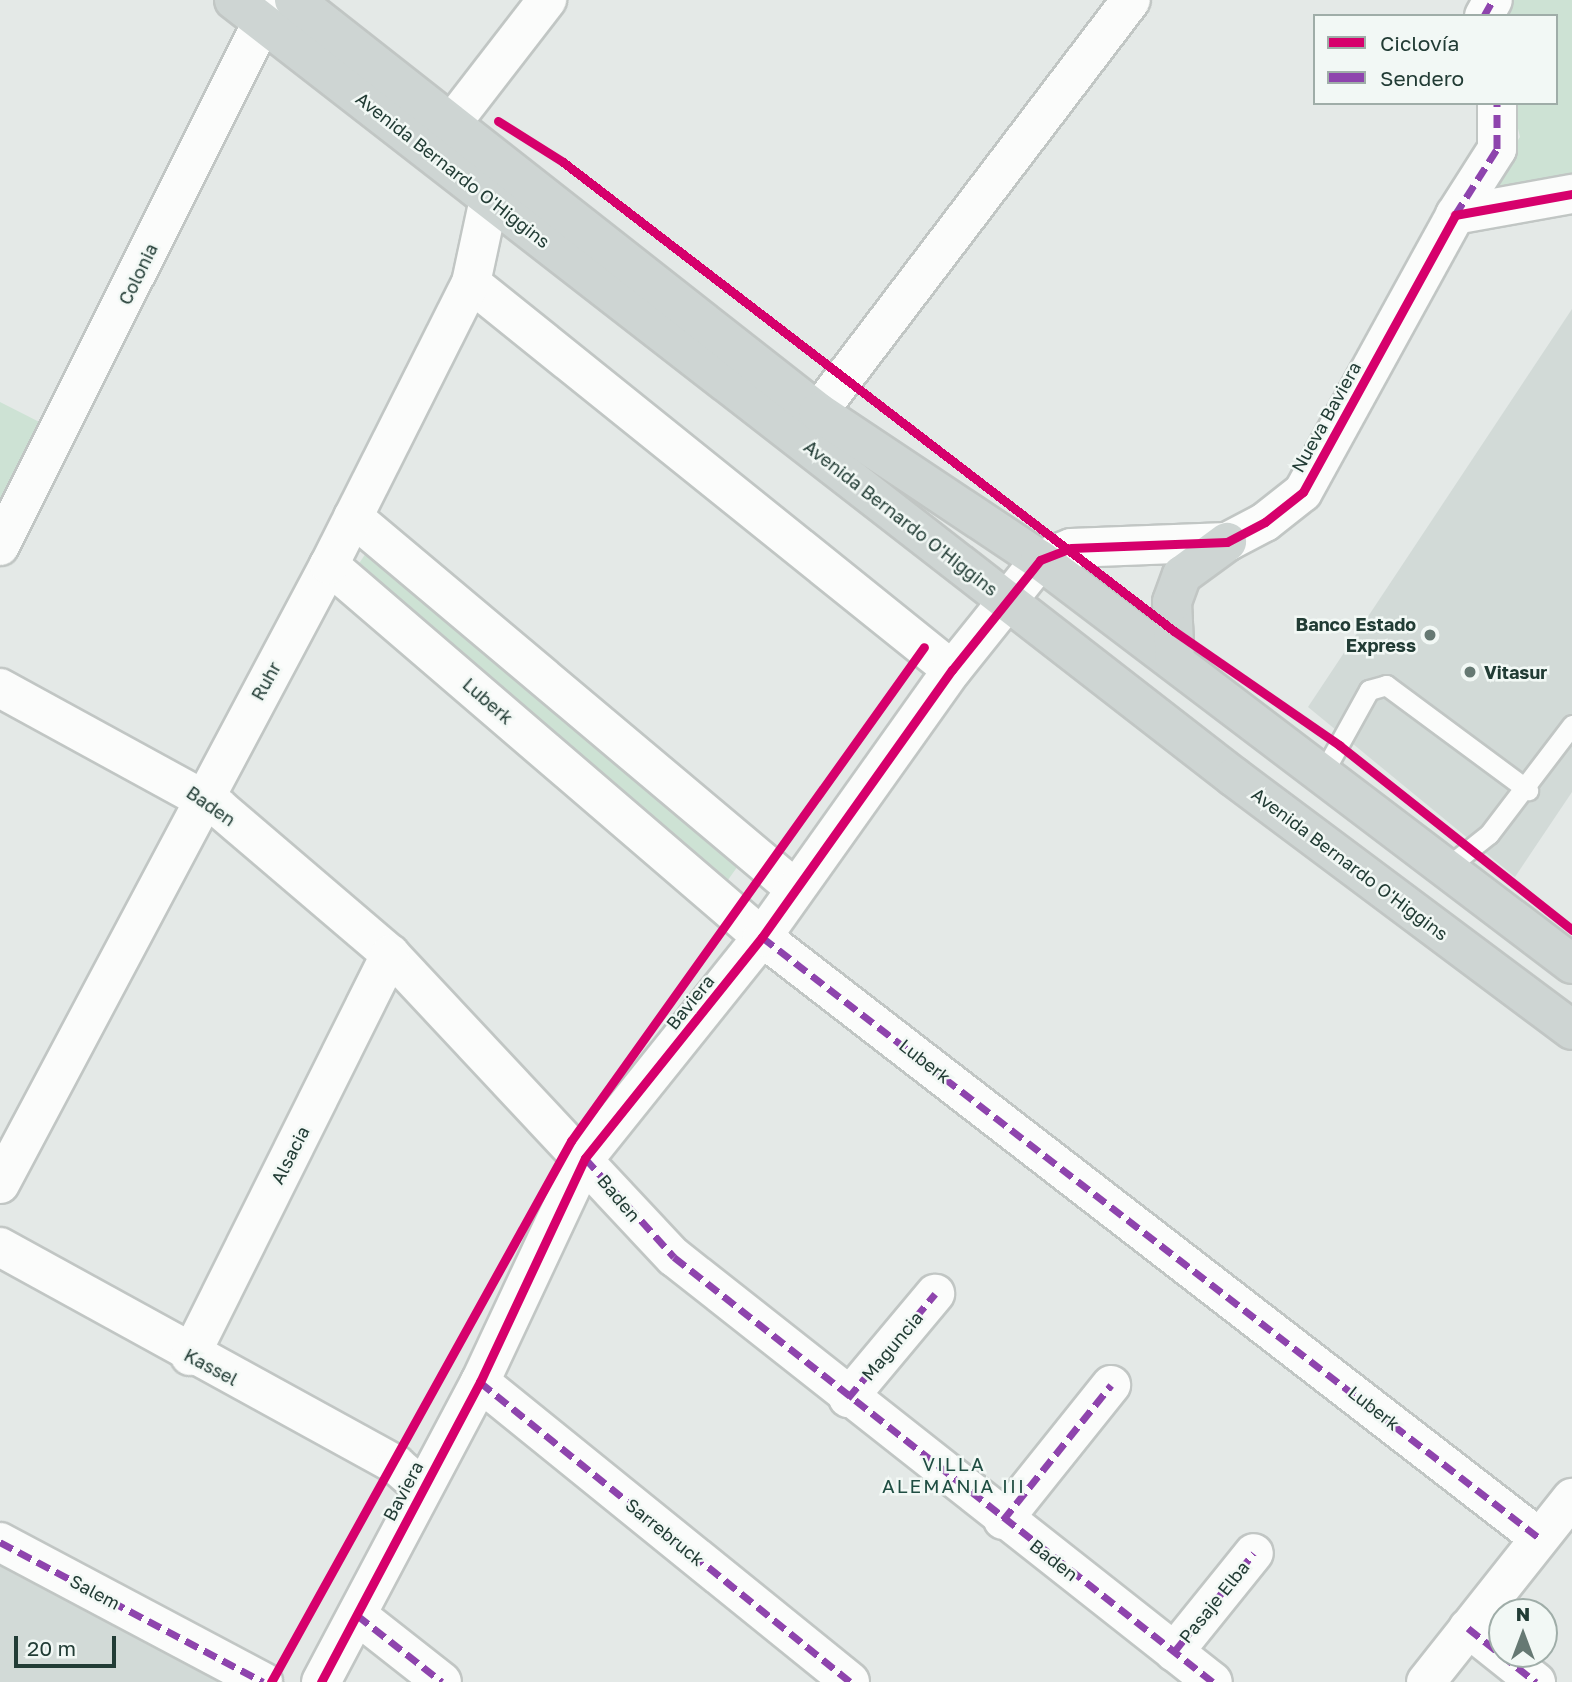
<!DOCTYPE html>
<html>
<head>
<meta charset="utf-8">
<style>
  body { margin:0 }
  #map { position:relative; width:1572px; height:1682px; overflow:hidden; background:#e4e9e7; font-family:"Golos Text",sans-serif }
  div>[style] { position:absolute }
  .built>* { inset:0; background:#d2dad7 }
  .green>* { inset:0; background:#cde2d4 }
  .roads { filter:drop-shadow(2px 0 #c1c6c4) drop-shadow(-2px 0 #c1c6c4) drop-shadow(0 2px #c1c6c4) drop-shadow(0 -2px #c1c6c4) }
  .service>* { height:19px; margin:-9.5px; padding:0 9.5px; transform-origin:9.5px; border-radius:9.5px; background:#fbfcfb }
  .minor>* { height:38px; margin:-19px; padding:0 19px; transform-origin:19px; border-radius:19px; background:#fbfcfb }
  .tertiary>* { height:38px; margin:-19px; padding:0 19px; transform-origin:19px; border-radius:19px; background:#fbfcfb }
  .primary>* { height:38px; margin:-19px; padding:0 19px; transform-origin:19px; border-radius:19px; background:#ced5d3 }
  .quiet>* { height:7px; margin-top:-3.5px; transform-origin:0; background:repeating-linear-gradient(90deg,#8e44ad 0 14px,transparent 0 21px) }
  .cycleway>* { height:9px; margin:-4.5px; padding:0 4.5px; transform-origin:4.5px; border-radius:4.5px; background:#d6006c }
  .dots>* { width:19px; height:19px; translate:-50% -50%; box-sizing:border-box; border:4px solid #f2f8f5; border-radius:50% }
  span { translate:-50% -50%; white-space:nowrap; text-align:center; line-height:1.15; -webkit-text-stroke:5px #f2f8f5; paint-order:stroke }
  .street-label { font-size:18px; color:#223c35 }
  .poi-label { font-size:18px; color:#223c35; font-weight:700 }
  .right { translate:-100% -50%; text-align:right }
  .left { translate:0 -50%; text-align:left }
  .neighbourhood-label { font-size:19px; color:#1f4d42; letter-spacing:2px }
  .legend { position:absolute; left:1313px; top:14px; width:245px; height:91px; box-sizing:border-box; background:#f2f8f5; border:2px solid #9fada8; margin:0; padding:9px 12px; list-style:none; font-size:21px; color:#223c35 }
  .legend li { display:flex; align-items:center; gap:14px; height:35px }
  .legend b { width:35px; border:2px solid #9fada8 }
  .north { position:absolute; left:1488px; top:1598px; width:70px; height:70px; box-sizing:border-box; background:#f2f8f5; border:2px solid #9fada8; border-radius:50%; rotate:0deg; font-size:19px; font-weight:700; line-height:28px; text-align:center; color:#223c35 }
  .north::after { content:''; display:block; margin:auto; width:24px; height:32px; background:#667973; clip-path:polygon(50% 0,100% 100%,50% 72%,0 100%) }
  .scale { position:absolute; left:14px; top:1636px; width:102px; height:32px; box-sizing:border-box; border:4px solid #223c35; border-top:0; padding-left:9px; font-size:21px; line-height:24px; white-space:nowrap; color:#223c35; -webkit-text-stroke:5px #f2f8f5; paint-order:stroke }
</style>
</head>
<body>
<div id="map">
  <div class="built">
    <div style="clip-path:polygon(1572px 309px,1572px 792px,1515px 877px,1308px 707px)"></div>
    <div style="clip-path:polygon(0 1554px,233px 1682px,0 1682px)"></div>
  </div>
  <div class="green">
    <div style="clip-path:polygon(1514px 0,1572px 0,1572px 178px,1486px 190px,1520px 137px,1512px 103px,1556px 103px,1556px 16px,1502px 16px)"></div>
    <div style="clip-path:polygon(0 402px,59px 432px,0 546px)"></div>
    <div style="clip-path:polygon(372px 544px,743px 859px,725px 884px,358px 565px)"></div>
  </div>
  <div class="roads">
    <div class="service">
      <div style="left:1323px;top:773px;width:95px;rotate:-61deg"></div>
      <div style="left:1369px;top:690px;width:18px;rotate:-16deg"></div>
      <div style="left:1386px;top:685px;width:177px;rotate:36.5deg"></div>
      <div style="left:1445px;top:869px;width:56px;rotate:-38.5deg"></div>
      <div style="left:1489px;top:834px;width:137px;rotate:-52.7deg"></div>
    </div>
    <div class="minor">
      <div style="left:1484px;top:16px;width:18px;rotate:-61deg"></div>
      <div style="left:431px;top:150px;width:190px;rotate:-52.3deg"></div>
      <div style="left:1455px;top:215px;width:78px;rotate:-57.5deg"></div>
      <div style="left:1497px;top:149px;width:46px;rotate:-90deg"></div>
      <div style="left:471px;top:283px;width:617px;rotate:38.82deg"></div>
      <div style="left:818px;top:412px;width:517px;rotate:-52.78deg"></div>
      <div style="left:353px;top:517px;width:576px;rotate:40.07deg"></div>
      <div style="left:0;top:546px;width:610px;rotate:-63.43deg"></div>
      <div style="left:1040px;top:560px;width:33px;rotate:-21deg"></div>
      <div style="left:1071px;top:548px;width:156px;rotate:-2.2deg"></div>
      <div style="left:1227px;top:542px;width:43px;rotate:-27.8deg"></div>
      <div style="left:1265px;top:522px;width:48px;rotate:-38.3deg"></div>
      <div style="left:1303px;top:492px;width:316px;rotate:-61.2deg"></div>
      <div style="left:1455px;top:215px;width:119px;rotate:-10.2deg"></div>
      <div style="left:329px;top:565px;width:571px;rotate:40.67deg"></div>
      <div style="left:762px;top:937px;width:981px;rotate:37.71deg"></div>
      <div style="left:0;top:688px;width:250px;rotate:28.7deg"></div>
      <div style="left:219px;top:808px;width:225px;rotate:40.5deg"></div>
      <div style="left:390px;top:954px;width:415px;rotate:46.9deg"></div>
      <div style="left:674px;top:1257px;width:686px;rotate:38.26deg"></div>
      <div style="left:0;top:1184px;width:701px;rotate:-62.01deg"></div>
      <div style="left:329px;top:565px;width:316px;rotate:-63.3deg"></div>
      <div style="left:471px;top:283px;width:86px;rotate:-77.9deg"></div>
      <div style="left:489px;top:199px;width:32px;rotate:-56deg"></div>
      <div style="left:0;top:1247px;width:452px;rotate:28.8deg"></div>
      <div style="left:396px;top:1465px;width:35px;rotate:41deg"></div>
      <div style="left:190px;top:1356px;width:449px;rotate:-63.5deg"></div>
      <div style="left:480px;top:1382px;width:476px;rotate:39deg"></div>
      <div style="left:848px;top:1398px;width:136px;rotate:-50.1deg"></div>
      <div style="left:1003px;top:1520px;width:173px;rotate:-51.3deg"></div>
      <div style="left:0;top:1542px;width:298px;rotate:28deg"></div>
      <div style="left:357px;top:1615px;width:108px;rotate:38.2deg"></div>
      <div style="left:1468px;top:1628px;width:87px;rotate:38.5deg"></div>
      <div style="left:1174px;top:1652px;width:127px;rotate:-51.1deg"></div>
      <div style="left:1426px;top:1682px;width:235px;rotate:-51.6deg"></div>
    </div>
    <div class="tertiary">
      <div style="left:321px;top:1682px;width:340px;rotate:-62.1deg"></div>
      <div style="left:480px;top:1382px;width:247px;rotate:-64.9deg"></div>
      <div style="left:585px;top:1158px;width:283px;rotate:-51.3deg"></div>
      <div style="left:762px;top:937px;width:328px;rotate:-54.6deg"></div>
      <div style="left:952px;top:670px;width:141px;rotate:-51.3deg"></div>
    </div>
    <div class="primary">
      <div style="left:234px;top:0;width:1266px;rotate:37.85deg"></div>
      <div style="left:1234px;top:777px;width:422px;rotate:36.8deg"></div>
      <div style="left:294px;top:0;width:667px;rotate:38.18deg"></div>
      <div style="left:818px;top:412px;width:267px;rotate:33.7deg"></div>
      <div style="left:1040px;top:560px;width:668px;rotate:37.21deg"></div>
      <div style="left:1175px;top:662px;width:60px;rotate:-92.9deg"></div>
      <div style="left:1172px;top:602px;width:29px;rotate:-70deg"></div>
      <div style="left:1182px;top:575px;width:56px;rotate:-36.3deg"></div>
    </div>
  </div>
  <div class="quiet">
    <div style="left:1484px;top:16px;width:18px;rotate:-61deg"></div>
    <div style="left:1455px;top:215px;width:78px;rotate:-57.5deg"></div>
    <div style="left:1497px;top:149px;width:46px;rotate:-90deg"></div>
    <div style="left:762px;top:937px;width:981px;rotate:37.71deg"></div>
    <div style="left:585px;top:1158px;width:133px;rotate:48deg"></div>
    <div style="left:674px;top:1257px;width:686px;rotate:38.26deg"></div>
    <div style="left:480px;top:1382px;width:476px;rotate:39deg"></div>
    <div style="left:848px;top:1398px;width:136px;rotate:-50.1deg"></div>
    <div style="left:1003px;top:1520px;width:173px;rotate:-51.3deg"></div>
    <div style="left:0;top:1542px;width:298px;rotate:28deg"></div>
    <div style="left:357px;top:1615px;width:108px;rotate:38.2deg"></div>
    <div style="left:1468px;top:1628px;width:87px;rotate:38.5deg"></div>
    <div style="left:1174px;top:1652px;width:127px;rotate:-51.1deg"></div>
  </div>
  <div class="cycleway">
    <div style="left:498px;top:121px;width:77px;rotate:32.2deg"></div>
    <div style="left:563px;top:162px;width:770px;rotate:37.51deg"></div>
    <div style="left:1174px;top:631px;width:201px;rotate:34.6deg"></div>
    <div style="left:1339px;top:745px;width:298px;rotate:38.4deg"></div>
    <div style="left:271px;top:1682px;width:619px;rotate:-60.99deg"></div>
    <div style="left:571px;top:1141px;width:607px;rotate:-54.45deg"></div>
    <div style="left:321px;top:1682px;width:340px;rotate:-62.1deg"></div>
    <div style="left:480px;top:1382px;width:247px;rotate:-64.9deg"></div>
    <div style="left:585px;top:1158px;width:283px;rotate:-51.3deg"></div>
    <div style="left:762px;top:937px;width:328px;rotate:-54.6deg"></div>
    <div style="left:952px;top:670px;width:141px;rotate:-51.3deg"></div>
    <div style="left:1040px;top:560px;width:33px;rotate:-21deg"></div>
    <div style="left:1071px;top:548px;width:156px;rotate:-2.2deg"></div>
    <div style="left:1227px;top:542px;width:43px;rotate:-27.8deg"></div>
    <div style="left:1265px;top:522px;width:48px;rotate:-38.3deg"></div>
    <div style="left:1303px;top:492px;width:316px;rotate:-61.2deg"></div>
    <div style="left:1455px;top:215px;width:119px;rotate:-10.2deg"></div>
  </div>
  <div class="dots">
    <div style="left:1430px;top:635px;background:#667973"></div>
    <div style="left:1470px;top:672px;background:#667973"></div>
  </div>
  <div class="street-label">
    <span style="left:453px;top:170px;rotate:38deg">Avenida Bernardo O'Higgins</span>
    <span style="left:138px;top:274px;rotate:-64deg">Colonia</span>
    <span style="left:1326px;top:417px;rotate:-61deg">Nueva Baviera</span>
    <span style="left:901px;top:518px;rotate:38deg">Avenida Bernardo O'Higgins</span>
    <span style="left:266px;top:681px;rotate:-61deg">Ruhr</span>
    <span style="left:488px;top:701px;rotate:41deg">Luberk</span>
    <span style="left:211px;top:806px;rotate:35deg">Baden</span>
    <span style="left:1350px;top:864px;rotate:37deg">Avenida Bernardo O'Higgins</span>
    <span style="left:690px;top:1002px;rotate:-51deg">Baviera</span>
    <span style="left:925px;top:1061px;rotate:38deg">Luberk</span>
    <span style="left:290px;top:1155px;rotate:-63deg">Alsacia</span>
    <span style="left:619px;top:1198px;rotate:50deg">Baden</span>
    <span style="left:892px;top:1346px;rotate:-50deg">Maguncia</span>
    <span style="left:211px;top:1367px;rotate:28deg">Kassel</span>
    <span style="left:1374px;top:1408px;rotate:38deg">Luberk</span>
    <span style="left:403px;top:1491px;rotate:-62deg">Baviera</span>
    <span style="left:665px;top:1532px;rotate:39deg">Sarrebruck</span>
    <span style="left:1054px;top:1560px;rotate:38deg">Baden</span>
    <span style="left:95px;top:1592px;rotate:28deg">Salem</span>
    <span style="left:1214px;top:1602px;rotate:-51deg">Pasaje Elba</span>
  </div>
  <div class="poi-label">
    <span class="right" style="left:1416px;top:635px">Banco Estado<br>Express</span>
    <span class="left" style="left:1484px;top:672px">Vitasur</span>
  </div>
  <div class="neighbourhood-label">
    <span style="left:954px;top:1475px">VILLA<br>ALEMANIA III</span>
  </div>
  <ul class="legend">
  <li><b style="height:9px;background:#d6006c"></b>Ciclovía</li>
  <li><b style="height:9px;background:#8e44ad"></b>Sendero</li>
  </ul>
  <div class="north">N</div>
  <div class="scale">20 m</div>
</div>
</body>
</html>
